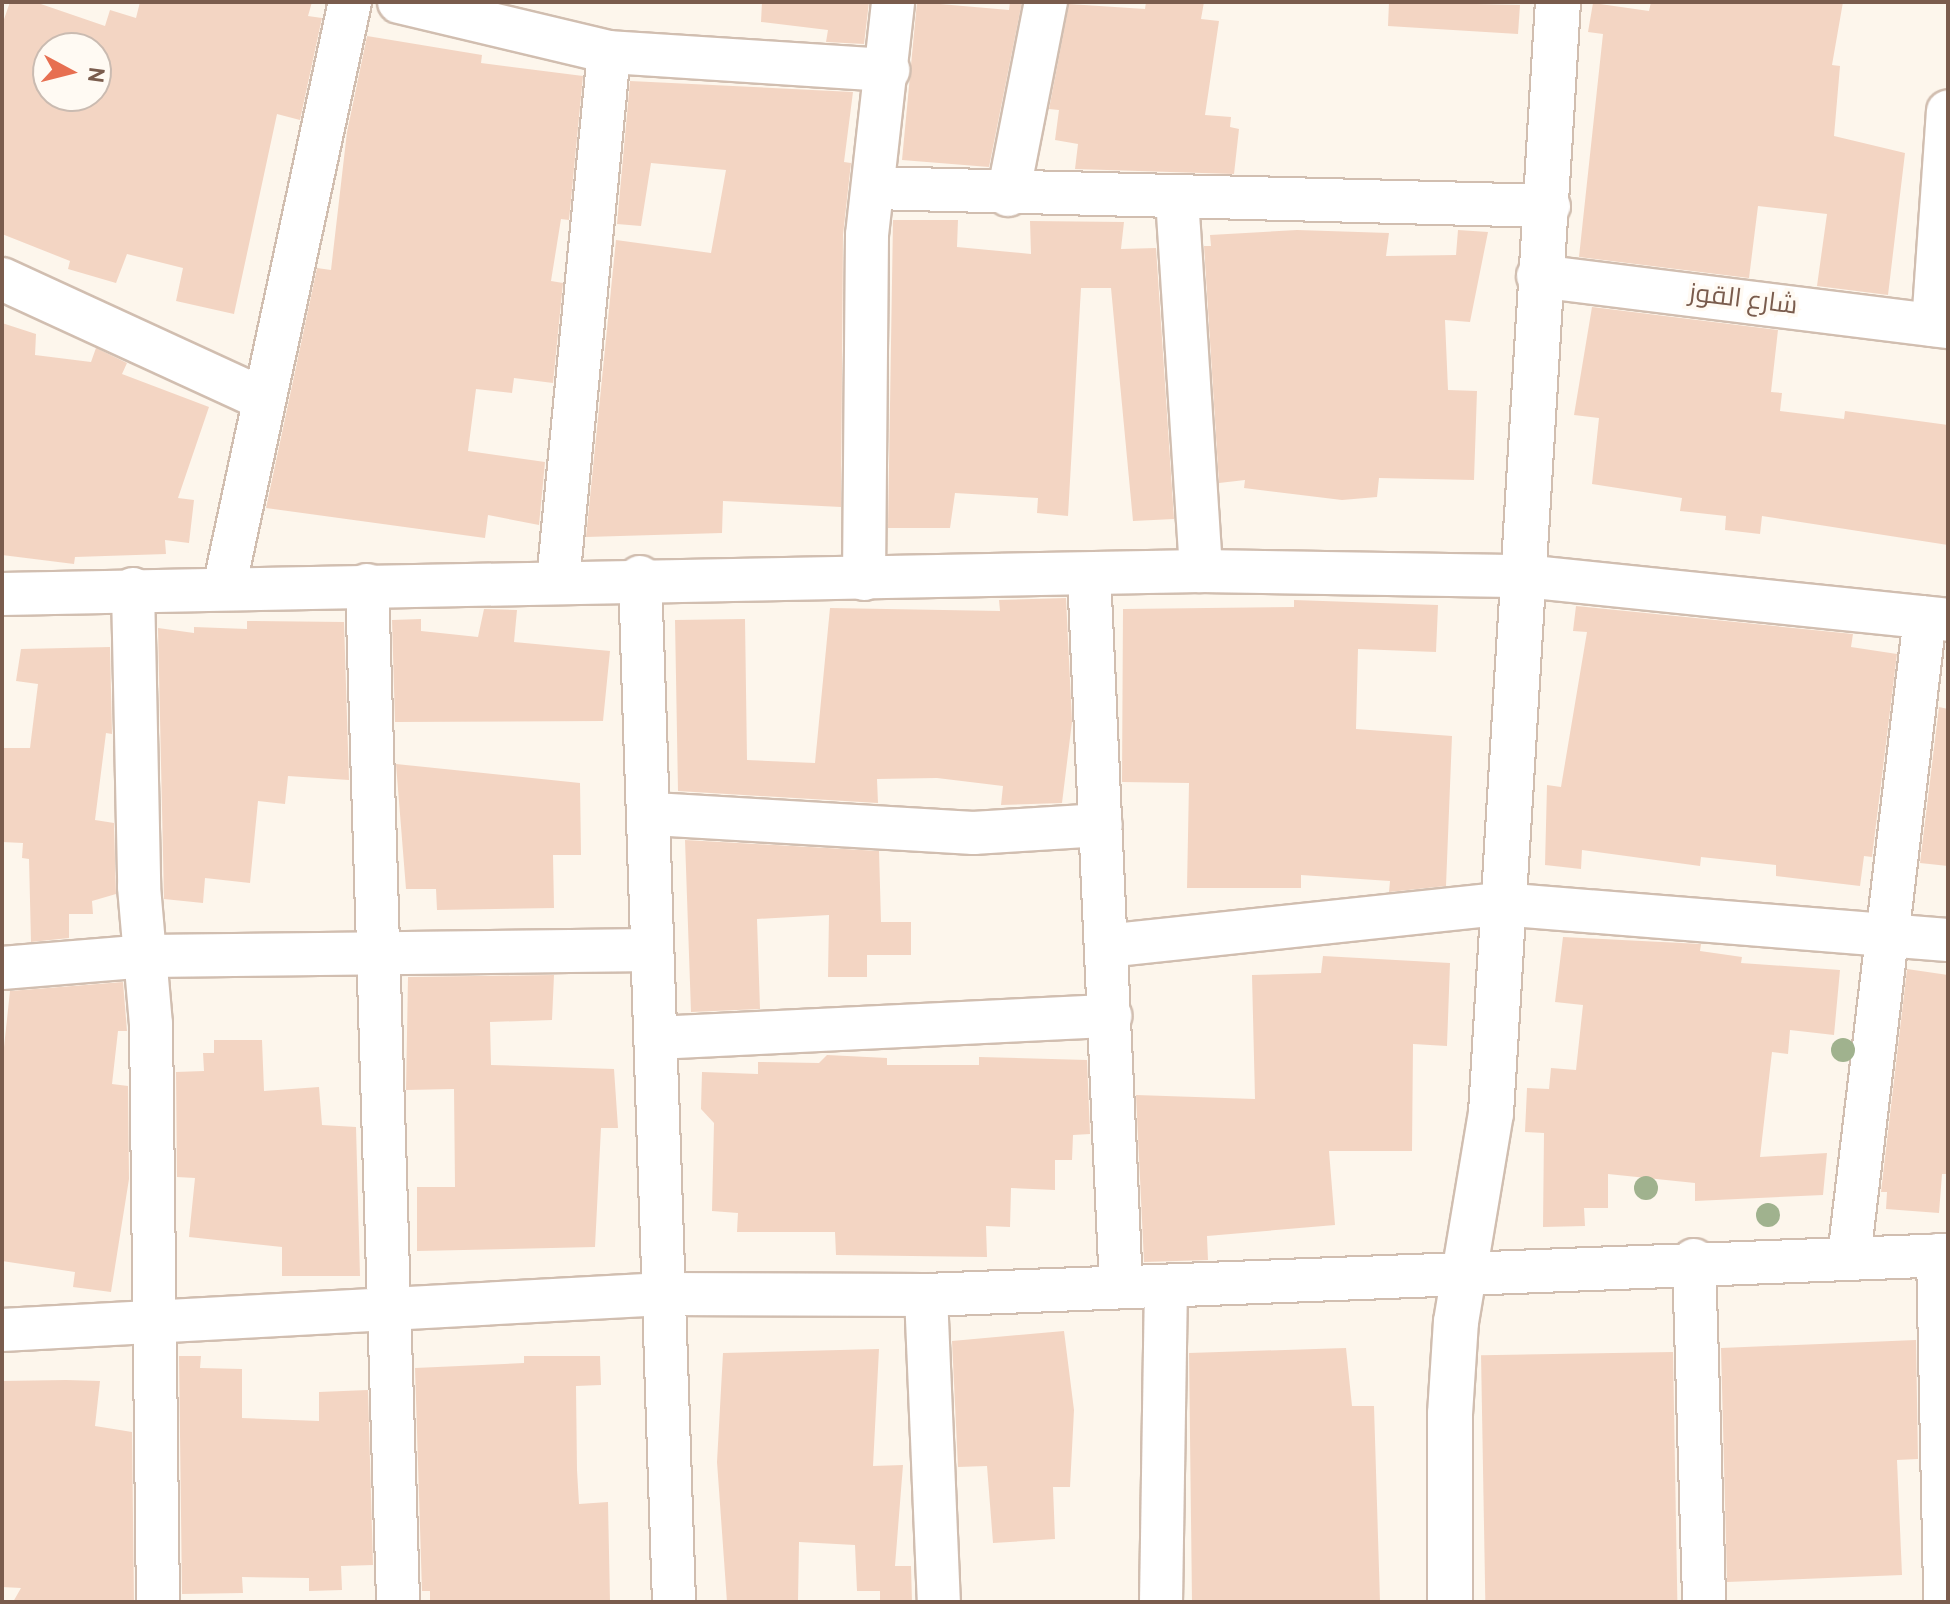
<!DOCTYPE html>
<html>
<head>
<meta charset="utf-8">
<style>
  body { margin:0 }
  #map { position:relative; width:1950px; height:1604px; overflow:hidden; background:#fdf6ec; font-family:Overpass,Cairo,sans-serif }
  div>[style] { position:absolute }
  .building>* { inset:0; background:#f3d5c3; transform-origin:0 0 }
  .roads { filter:drop-shadow(2px 0 #d1beb0) drop-shadow(-2px 0 #d1beb0) drop-shadow(0 2px #d1beb0) drop-shadow(0 -2px #d1beb0) }
  .minor>* { height:42px; margin:-21px; padding:0 21px; transform-origin:21px; border-radius:21px; background:#fff }
  .tertiary>* { height:44px; margin:-22px; padding:0 22px; transform-origin:22px; border-radius:22px; background:#fff }
  .trees>* { width:24px; height:24px; margin:-12px; border-radius:50%; background:#a0b28e }
  span { translate:-50% -50%; white-space:nowrap; text-align:center; line-height:1.15; -webkit-text-stroke:7px #fffaf3; paint-order:stroke }
  .street-label { font-size:26px; color:#7a5c4d }
  .frame { position:absolute; inset:0; border:4px solid #7a5c4d; pointer-events:none }
  .north { position:absolute; left:32px; top:32px; width:80px; height:80px; box-sizing:border-box; background:#fffaf3; border:2px solid #cabbb1; border-radius:50%; rotate:97deg; font-size:22px; font-weight:700; line-height:32px; text-align:center; color:#7a5c4d }
  .north::after { content:''; display:block; margin:auto; width:28px; height:36px; background:#e76f51; clip-path:polygon(50% 0,100% 100%,50% 72%,0 100%) }
</style>
</head>
<body>
<div id="map">
  <div class="building">
    <div style="clip-path:polygon(evenodd,10px 2px,35px 2px,105px 26px,110px 10px,136px 18px,140px 2px,312px 2px,308px 16px,322px 18px,300px 120px,277px 114px,234px 314px,176px 301px,183px 268px,127px 254px,116px 283px,68px 269px,70px 261px,2px 234px,2px 25px,10px 2px,48px 48px,96px 48px,96px 96px,48px 96px,48px 48px)"></div>
    <div style="clip-path:polygon(762px 2px,869px 2px,864px 44px,826px 42px,828px 30px,761px 22px)"></div>
    <div style="clip-path:polygon(917px 2px,1009px 10px,1010px 2px,1022px 2px,989px 167px,902px 160px)"></div>
    <div style="clip-path:polygon(1146px 2px,1204px 2px,1201px 19px,1219px 21px,1205px 115px,1231px 117px,1230px 127px,1239px 129px,1234px 174px,1075px 169px,1078px 144px,1055px 140px,1059px 110px,1049px 109px,1069px 4px,1145px 9px)"></div>
    <div style="clip-path:polygon(1389px 2px,1520px 5px,1518px 34px,1388px 26px)"></div>
    <div style="clip-path:polygon(1651px 2px,1843px 2px,1832px 65px,1840px 66px,1834px 136px,1905px 153px,1888px 295px,1817px 286px,1827px 214px,1758px 206px,1749px 278px,1579px 257px,1603px 34px,1588px 32px,1593px 3px,1649px 11px)"></div>
    <div style="clip-path:polygon(367px 36px,482px 55px,481px 63px,583px 76px,569px 220px,561px 219px,551px 281px,563px 283px,553px 383px,514px 378px,512px 393px,476px 389px,468px 451px,545px 462px,539px 525px,488px 515px,485px 538px,266px 508px,317px 268px,331px 270px,347px 132px)"></div>
    <div style="clip-path:polygon(630px 81px,853px 92px,844px 162px,851px 163px,843px 235px,841px 507px,723px 501px,722px 533px,586px 537px,616px 240px,711px 253px,726px 170px,651px 163px,641px 226px,617px 224px)"></div>
    <div style="clip-path:polygon(893px 220px,958px 220px,957px 247px,1031px 254px,1030px 221px,1124px 222px,1121px 249px,1156px 248px,1174px 519px,1133px 521px,1111px 288px,1081px 288px,1068px 516px,1037px 513px,1038px 498px,955px 493px,950px 528px,888px 528px)"></div>
    <div style="clip-path:polygon(1297px 230px,1389px 233px,1386px 256px,1456px 255px,1458px 230px,1488px 232px,1470px 322px,1445px 320px,1448px 390px,1477px 391px,1474px 480px,1379px 478px,1377px 497px,1342px 500px,1244px 488px,1245px 480px,1219px 483px,1204px 246px,1211px 246px,1210px 235px)"></div>
    <div style="clip-path:polygon(1592px 307px,1778px 330px,1771px 392px,1782px 393px,1780px 411px,1844px 419px,1845px 411px,1948px 425px,1948px 545px,1762px 516px,1760px 534px,1725px 530px,1726px 516px,1680px 511px,1682px 498px,1592px 484px,1599px 418px,1574px 415px)"></div>
    <div style="clip-path:polygon(2px 323px,36px 334px,35px 355px,91px 362px,96px 348px,127px 363px,122px 374px,209px 407px,178px 498px,194px 500px,189px 543px,165px 540px,166px 554px,75px 557px,74px 564px,2px 555px)"></div>
    <div style="clip-path:polygon(1066px 598px,1072px 722px,1062px 803px,1001px 805px,1003px 786px,937px 778px,877px 779px,878px 803px,678px 791px,675px 620px,745px 619px,747px 760px,815px 763px,830px 608px,1000px 611px,999px 600px)"></div>
    <div style="clip-path:polygon(1294px 600px,1438px 605px,1436px 652px,1358px 649px,1356px 729px,1452px 736px,1446px 886px,1389px 892px,1390px 881px,1301px 875px,1301px 888px,1187px 888px,1189px 783px,1122px 782px,1123px 609px,1294px 607px)"></div>
    <div style="clip-path:polygon(1576px 606px,1853px 634px,1851px 647px,1897px 654px,1872px 857px,1864px 856px,1860px 886px,1776px 876px,1776px 865px,1701px 857px,1700px 866px,1582px 850px,1581px 869px,1545px 865px,1547px 785px,1561px 787px,1587px 632px,1573px 631px)"></div>
    <div style="clip-path:polygon(484px 609px,517px 610px,514px 642px,610px 651px,603px 721px,395px 722px,392px 620px,421px 619px,421px 631px,478px 637px)"></div>
    <div style="clip-path:polygon(247px 621px,344px 622px,349px 780px,288px 776px,285px 804px,258px 801px,250px 883px,205px 878px,203px 903px,164px 899px,158px 628px,194px 633px,194px 627px,247px 629px)"></div>
    <div style="clip-path:polygon(110px 647px,112px 734px,106px 733px,95px 820px,114px 823px,116px 894px,92px 901px,93px 914px,69px 914px,69px 938px,31px 942px,29px 859px,22px 858px,23px 843px,2px 842px,2px 748px,30px 748px,38px 684px,16px 681px,21px 649px)"></div>
    <div style="clip-path:polygon(1939px 707px,1948px 709px,1948px 866px,1920px 863px)"></div>
    <div style="clip-path:polygon(396px 764px,580px 783px,581px 855px,553px 855px,554px 908px,437px 910px,436px 889px,406px 889px)"></div>
    <div style="clip-path:polygon(685px 840px,879px 851px,881px 922px,911px 922px,911px 955px,867px 955px,867px 977px,828px 977px,829px 915px,757px 919px,760px 1009px,691px 1012px)"></div>
    <div style="clip-path:polygon(1563px 937px,1701px 944px,1700px 951px,1742px 957px,1741px 963px,1840px 970px,1834px 1035px,1790px 1030px,1788px 1054px,1772px 1052px,1760px 1157px,1827px 1153px,1823px 1195px,1695px 1201px,1695px 1183px,1608px 1174px,1608px 1208px,1584px 1208px,1585px 1226px,1543px 1227px,1544px 1133px,1525px 1132px,1527px 1088px,1549px 1089px,1551px 1068px,1576px 1070px,1583px 1005px,1555px 1002px)"></div>
    <div style="clip-path:polygon(1323px 956px,1450px 963px,1447px 1046px,1413px 1044px,1412px 1151px,1329px 1151px,1335px 1225px,1207px 1236px,1208px 1260px,1144px 1262px,1136px 1095px,1255px 1099px,1252px 975px,1321px 973px)"></div>
    <div style="clip-path:polygon(1907px 969px,1948px 975px,1948px 1174px,1942px 1174px,1939px 1213px,1886px 1209px,1887px 1192px,1881px 1192px)"></div>
    <div style="clip-path:polygon(554px 975px,552px 1020px,490px 1022px,491px 1065px,614px 1069px,618px 1128px,601px 1128px,595px 1247px,417px 1251px,417px 1187px,455px 1187px,454px 1089px,406px 1090px,408px 977px)"></div>
    <div style="clip-path:polygon(123px 982px,127px 1031px,118px 1031px,112px 1084px,128px 1086px,129px 1179px,111px 1292px,73px 1287px,75px 1272px,2px 1261px,2px 1066px,10px 991px)"></div>
    <div style="clip-path:polygon(214px 1040px,262px 1040px,264px 1091px,319px 1087px,322px 1125px,356px 1127px,360px 1276px,282px 1276px,282px 1247px,189px 1237px,195px 1178px,177px 1177px,176px 1072px,204px 1071px,203px 1053px,214px 1053px)"></div>
    <div style="clip-path:polygon(827px 1055px,887px 1058px,887px 1065px,979px 1065px,979px 1057px,1087px 1060px,1090px 1134px,1073px 1135px,1072px 1160px,1055px 1160px,1055px 1190px,1011px 1188px,1010px 1227px,986px 1226px,987px 1257px,836px 1255px,835px 1232px,737px 1232px,738px 1213px,712px 1211px,714px 1123px,701px 1109px,702px 1072px,758px 1074px,758px 1062px,819px 1063px)"></div>
    <div style="clip-path:polygon(1064px 1331px,1074px 1410px,1070px 1487px,1053px 1487px,1055px 1539px,993px 1543px,987px 1466px,958px 1467px,952px 1341px)"></div>
    <div style="clip-path:polygon(1916px 1340px,1918px 1459px,1897px 1460px,1902px 1575px,1727px 1582px,1721px 1348px)"></div>
    <div style="clip-path:polygon(1346px 1348px,1352px 1406px,1374px 1406px,1380px 1602px,1192px 1602px,1189px 1353px)"></div>
    <div style="clip-path:polygon(879px 1349px,873px 1466px,903px 1465px,895px 1566px,911px 1566px,912px 1602px,880px 1602px,880px 1591px,857px 1591px,855px 1545px,799px 1542px,798px 1601px,727px 1602px,717px 1462px,723px 1353px)"></div>
    <div style="left:1673px;top:1352px;width:250px;height:192px;rotate:89deg"></div>
    <div style="clip-path:polygon(179px 1356px,201px 1356px,200px 1368px,242px 1369px,242px 1418px,319px 1421px,319px 1392px,368px 1390px,373px 1565px,341px 1566px,342px 1590px,309px 1591px,309px 1578px,242px 1577px,243px 1593px,182px 1594px)"></div>
    <div style="clip-path:polygon(524px 1356px,600px 1356px,601px 1385px,576px 1386px,577px 1470px,579px 1504px,608px 1502px,610px 1602px,430px 1602px,430px 1591px,422px 1591px,415px 1368px,524px 1363px)"></div>
    <div style="clip-path:polygon(66px 1380px,100px 1381px,95px 1426px,132px 1432px,134px 1602px,13px 1602px,21px 1588px,2px 1587px,2px 1381px)"></div>
  </div>
  <div class="roads">
    <div class="minor">
      <div style="left:399px;top:2px;width:216px;rotate:13.4deg"></div>
      <div style="left:609px;top:52px;width:280px;rotate:3.7deg"></div>
      <div style="left:874px;top:188px;width:675px;rotate:1.53deg"></div>
      <div style="left:1008px;top:195px;width:197px;rotate:-78.9deg"></div>
      <div style="left:1177px;top:198px;width:374px;rotate:86.3deg"></div>
      <div style="left:1538px;top:276px;width:413px;rotate:7.1deg"></div>
      <div style="left:2px;top:279px;width:283px;rotate:24.7deg"></div>
      <div style="left:1933px;top:325px;width:214px;rotate:-86deg"></div>
      <div style="left:1089px;top:574px;width:714px;rotate:87.43deg"></div>
      <div style="left:640px;top:577px;width:1026px;rotate:88.1deg"></div>
      <div style="left:864px;top:579px;width:344px;rotate:-89.5deg"></div>
      <div style="left:867px;top:235px;width:234px;rotate:-83.6deg"></div>
      <div style="left:558px;top:581px;width:531px;rotate:-84.49deg"></div>
      <div style="left:367px;top:585px;width:1017px;rotate:88.25deg"></div>
      <div style="left:224px;top:588px;width:599px;rotate:-77.87deg"></div>
      <div style="left:133px;top:589px;width:298px;rotate:88.8deg"></div>
      <div style="left:139px;top:887px;width:138px;rotate:85deg"></div>
      <div style="left:151px;top:1024px;width:578px;rotate:89.31deg"></div>
      <div style="left:2px;top:594px;width:1199px;rotate:-1.1deg"></div>
      <div style="left:1201px;top:571px;width:323px;rotate:0.9deg"></div>
      <div style="left:1524px;top:576px;width:426px;rotate:5.9deg"></div>
      <div style="left:653px;top:814px;width:321px;rotate:3.4deg"></div>
      <div style="left:973px;top:833px;width:128px;rotate:-3.6deg"></div>
      <div style="left:1106px;top:946px;width:396px;rotate:-6.1deg"></div>
      <div style="left:1500px;top:904px;width:449px;rotate:4.6deg"></div>
      <div style="left:2px;top:968px;width:146px;rotate:-4.7deg"></div>
      <div style="left:148px;top:956px;width:504px;rotate:-0.68deg"></div>
      <div style="left:656px;top:1038px;width:455px;rotate:-2.8deg"></div>
      <div style="left:1938px;top:1255px;width:347px;rotate:88.8deg"></div>
      <div style="left:1849px;top:1257px;width:644px;rotate:-83.22deg"></div>
      <div style="left:1694px;top:1260px;width:342px;rotate:88.3deg"></div>
      <div style="left:926px;top:1295px;width:307px;rotate:87.6deg"></div>
      <div style="left:2px;top:1330px;width:663px;rotate:-3.11deg"></div>
      <div style="left:664px;top:1294px;width:262px;rotate:0.2deg"></div>
      <div style="left:926px;top:1295px;width:1023px;rotate:-2.24deg"></div>
      <div style="left:1161px;top:1602px;width:316px;rotate:-89.1deg"></div>
    </div>
    <div class="tertiary">
      <div style="left:1450px;top:1602px;width:188px;rotate:-90deg"></div>
      <div style="left:1450px;top:1414px;width:92px;rotate:-86.3deg"></div>
      <div style="left:1456px;top:1322px;width:212px;rotate:-80.5deg"></div>
      <div style="left:1491px;top:1113px;width:1113px;rotate:-86.55deg"></div>
    </div>
  </div>
  <div class="trees">
    <div style="left:1843px;top:1050px"></div>
    <div style="left:1646px;top:1188px"></div>
    <div style="left:1768px;top:1215px"></div>
  </div>
  <div class="street-label">
    <span style="left:1743px;top:301px;rotate:7deg">شارع القوز</span>
  </div>
  <div class="frame"></div>
  <div class="north">N</div>
</div>
</body>
</html>
